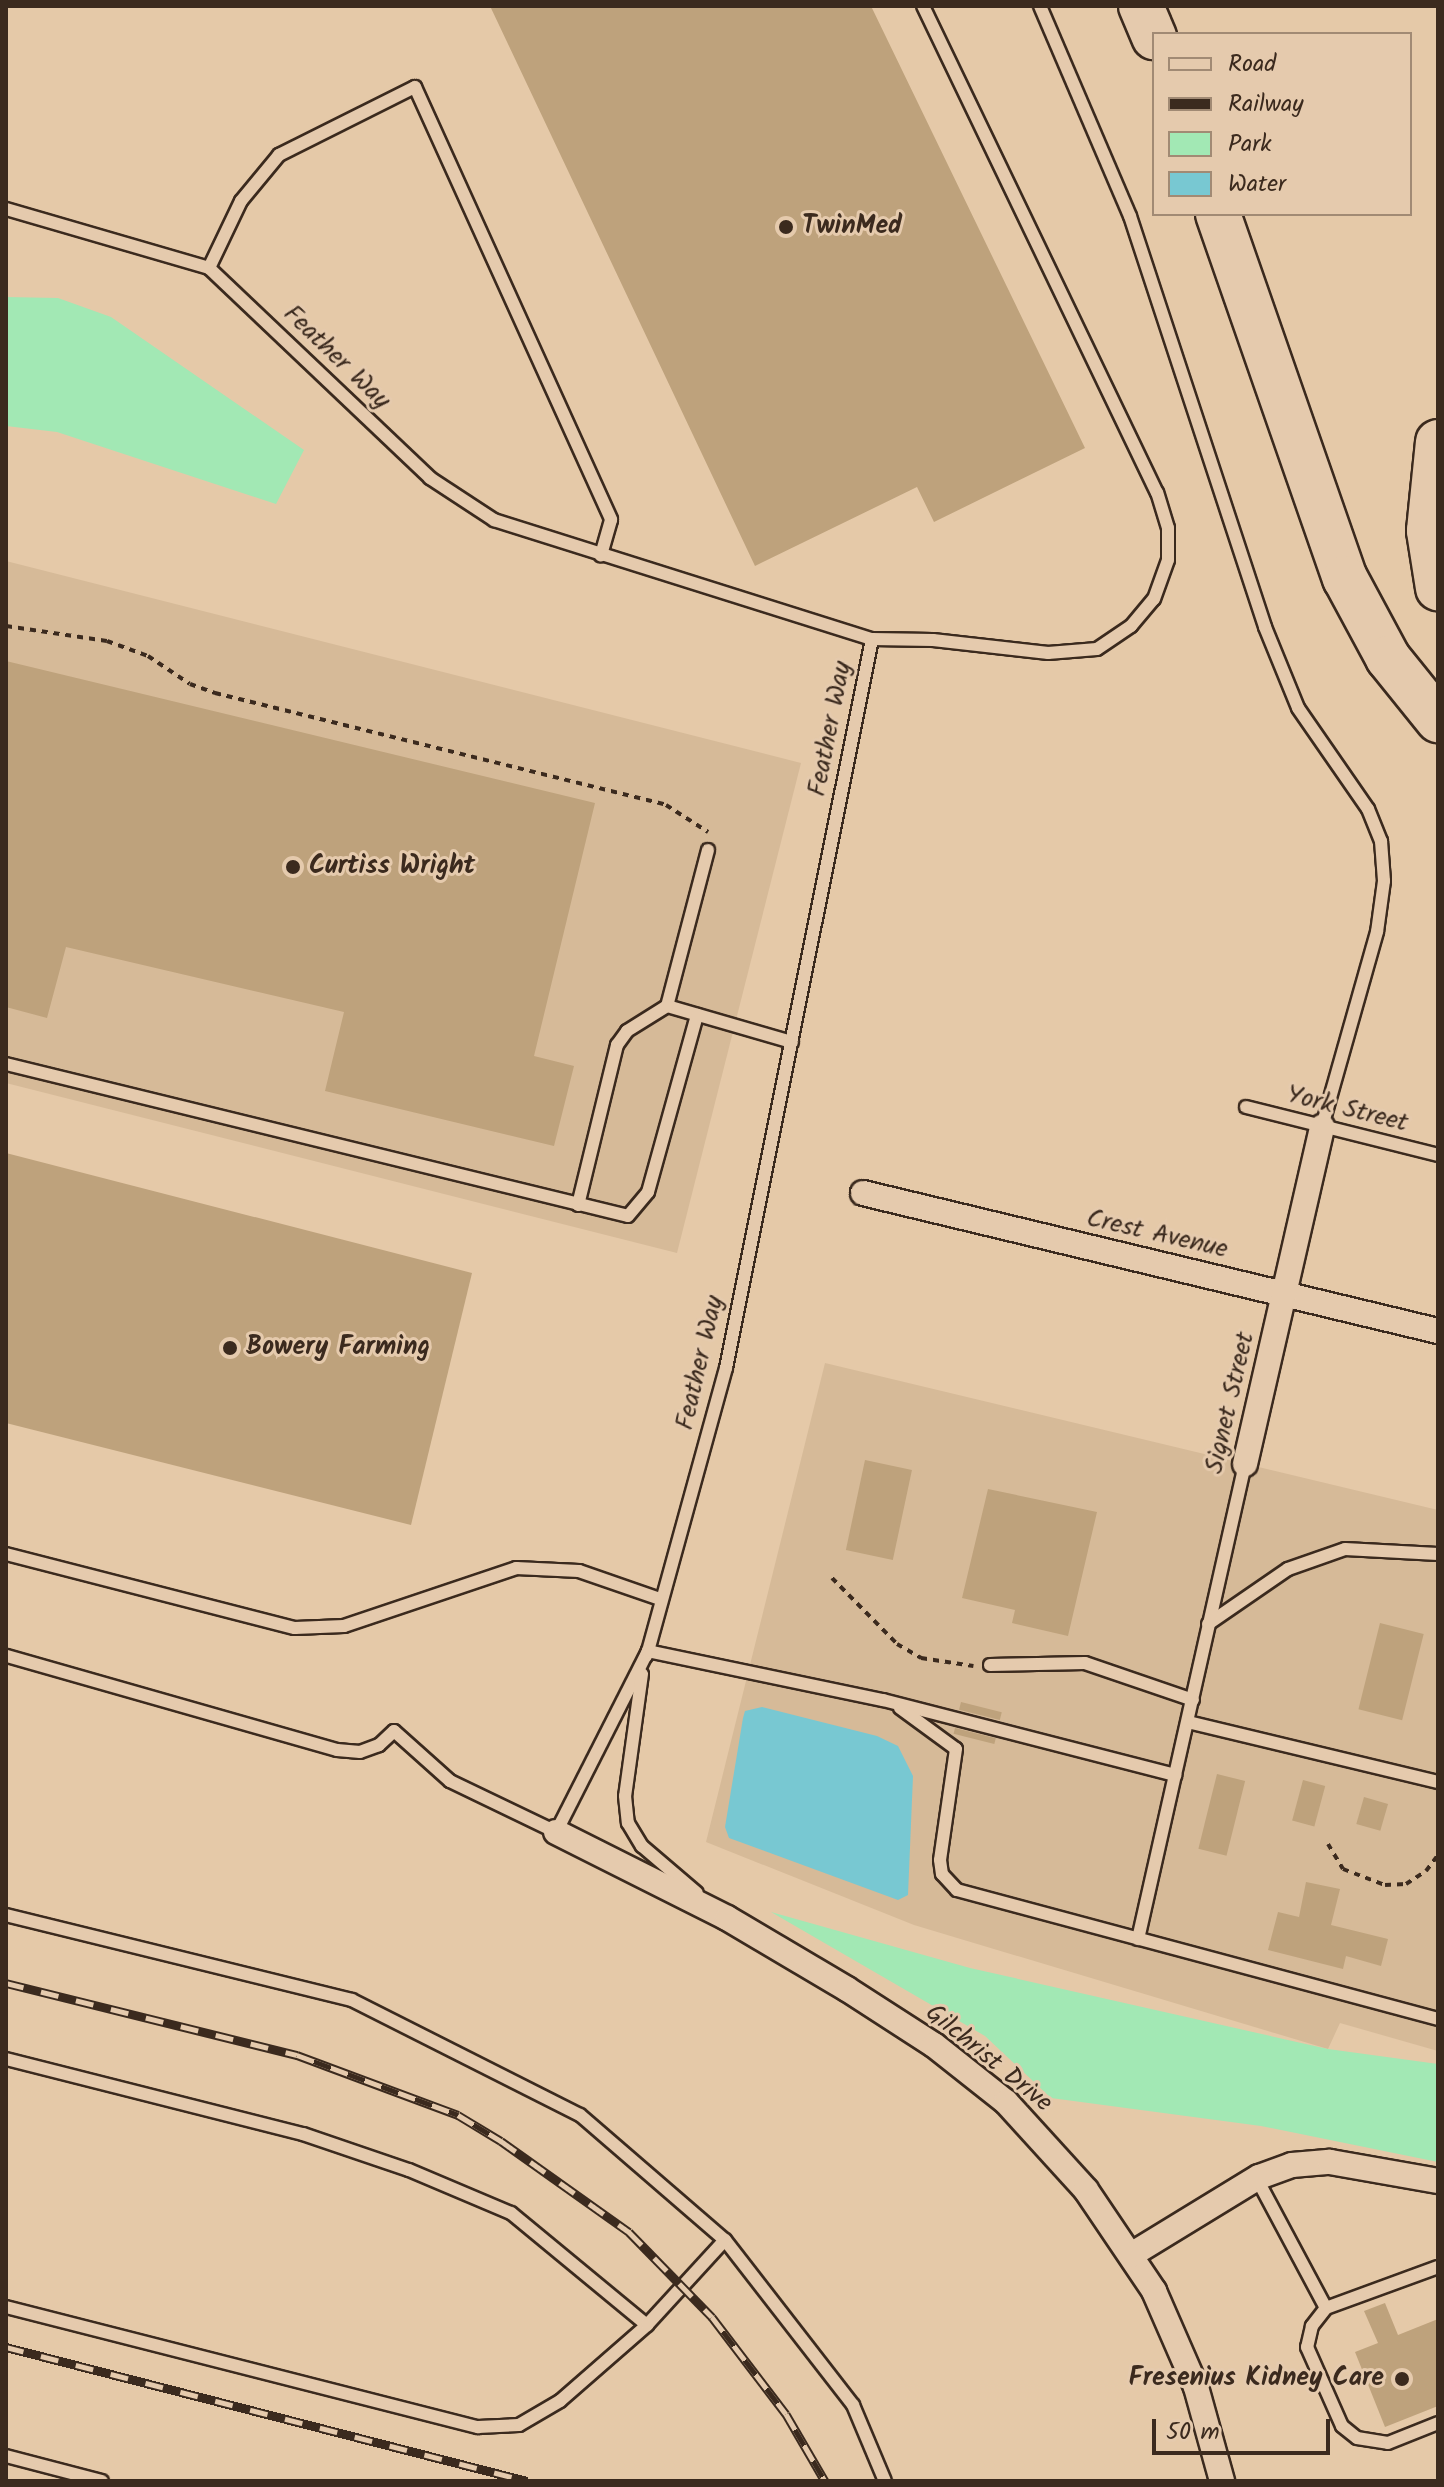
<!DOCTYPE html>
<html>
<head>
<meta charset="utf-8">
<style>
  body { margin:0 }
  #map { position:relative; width:1444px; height:2487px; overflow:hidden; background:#e5c9a8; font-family:Kalam,sans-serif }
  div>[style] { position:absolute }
  .built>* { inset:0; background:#d6ba98 }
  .green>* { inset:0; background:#a2e8b4 }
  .water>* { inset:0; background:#78c8d2 }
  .building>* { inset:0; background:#bea27c; transform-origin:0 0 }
  .path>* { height:4px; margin-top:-2px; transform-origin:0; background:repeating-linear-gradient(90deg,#3b2a1e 0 6px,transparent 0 12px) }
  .roads { filter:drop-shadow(2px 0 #3b2a1e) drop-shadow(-2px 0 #3b2a1e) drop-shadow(0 2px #3b2a1e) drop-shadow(0 -2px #3b2a1e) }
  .service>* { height:12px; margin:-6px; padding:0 6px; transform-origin:6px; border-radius:6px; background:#e5caad }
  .minor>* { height:24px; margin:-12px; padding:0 12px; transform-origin:12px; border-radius:12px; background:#e5caad }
  .motorway>* { height:44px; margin:-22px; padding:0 22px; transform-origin:22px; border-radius:22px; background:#e5caad }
  .rail>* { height:9px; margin-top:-4.5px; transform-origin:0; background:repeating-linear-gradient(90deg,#e5caad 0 18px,#3b2a1e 0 36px); box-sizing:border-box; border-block:2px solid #3b2a1e }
  .dots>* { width:22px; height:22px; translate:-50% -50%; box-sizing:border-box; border:4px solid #e5caad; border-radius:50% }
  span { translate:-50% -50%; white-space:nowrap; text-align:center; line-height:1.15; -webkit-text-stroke:6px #e5caad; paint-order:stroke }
  .poi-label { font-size:26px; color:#3b2a1e; font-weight:700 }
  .left { translate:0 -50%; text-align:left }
  .right { translate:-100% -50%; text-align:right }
  .street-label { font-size:26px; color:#3b2a1e }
  .frame { position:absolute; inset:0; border:8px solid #3b2a1e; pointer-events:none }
  .legend { position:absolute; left:1152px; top:32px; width:260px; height:184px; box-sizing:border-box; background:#e5caad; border:2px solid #a18a74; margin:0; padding:10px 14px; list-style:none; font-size:24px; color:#3b2a1e }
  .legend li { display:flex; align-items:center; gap:16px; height:40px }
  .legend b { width:40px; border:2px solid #a18a74 }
  .scale { position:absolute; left:1152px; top:2419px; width:178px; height:36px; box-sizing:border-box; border:4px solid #3b2a1e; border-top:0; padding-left:10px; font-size:24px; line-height:28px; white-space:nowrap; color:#3b2a1e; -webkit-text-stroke:6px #e5caad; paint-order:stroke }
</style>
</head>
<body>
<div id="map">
  <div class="built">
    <div style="clip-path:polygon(6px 561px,801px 763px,677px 1253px,6px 1083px)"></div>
    <div style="clip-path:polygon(825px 1363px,1438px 1510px,1438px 2051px,1340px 2023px,1328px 2049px,914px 1925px,706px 1842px)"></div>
  </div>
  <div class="green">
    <div style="clip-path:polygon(6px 297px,58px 298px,111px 317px,304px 450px,276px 504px,57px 432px,6px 426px)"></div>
    <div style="clip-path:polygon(771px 1912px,970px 1968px,1328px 2049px,1438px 2064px,1438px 2162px,1261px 2126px,1051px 2098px,985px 2036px)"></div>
  </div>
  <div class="water">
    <div style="clip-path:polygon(762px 1707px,877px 1736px,898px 1746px,913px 1776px,908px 1895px,898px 1900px,729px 1838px,725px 1827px,743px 1718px,745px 1711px)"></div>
  </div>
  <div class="building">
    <div style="clip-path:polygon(490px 6px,871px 6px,1085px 448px,934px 522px,917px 487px,755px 566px)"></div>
    <div style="clip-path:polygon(6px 661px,595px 803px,534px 1056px,574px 1066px,554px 1146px,325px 1091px,344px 1012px,66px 947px,47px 1018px,6px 1007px)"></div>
    <div style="clip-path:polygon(6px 1153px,472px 1273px,411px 1525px,6px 1423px)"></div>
    <div style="left:865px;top:1460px;width:48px;height:92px;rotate:12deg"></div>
    <div style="clip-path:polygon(988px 1489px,1097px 1512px,1068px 1636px,1012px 1623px,1015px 1610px,962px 1598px)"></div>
    <div style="left:1380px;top:1623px;width:45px;height:89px;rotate:14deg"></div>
    <div style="left:961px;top:1702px;width:42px;height:8px;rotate:14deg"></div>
    <div style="left:955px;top:1728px;width:42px;height:6px;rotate:14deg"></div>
    <div style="left:1217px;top:1774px;width:29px;height:77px;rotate:14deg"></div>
    <div style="left:1303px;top:1780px;width:23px;height:42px;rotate:15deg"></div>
    <div style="left:1364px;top:1797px;width:25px;height:28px;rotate:16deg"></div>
    <div style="clip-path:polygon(1306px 1882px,1340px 1889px,1331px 1925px,1388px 1939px,1381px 1966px,1346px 1956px,1343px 1969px,1268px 1950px,1278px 1912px,1299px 1917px)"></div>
    <div style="clip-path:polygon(1385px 2303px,1398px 2335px,1438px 2319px,1438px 2406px,1385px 2427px,1355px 2352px,1378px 2343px,1364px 2311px)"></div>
  </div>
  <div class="path">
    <div style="left:6px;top:626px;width:102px;rotate:8.4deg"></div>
    <div style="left:107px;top:641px;width:44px;rotate:20.1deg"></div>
    <div style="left:148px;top:656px;width:50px;rotate:33.7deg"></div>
    <div style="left:190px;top:684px;width:27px;rotate:20deg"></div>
    <div style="left:215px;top:693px;width:465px;rotate:13.9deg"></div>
    <div style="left:666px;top:805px;width:50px;rotate:32.7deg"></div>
    <div style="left:832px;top:1578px;width:93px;rotate:45.4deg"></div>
    <div style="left:897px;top:1644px;width:28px;rotate:30deg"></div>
    <div style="left:921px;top:1658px;width:53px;rotate:8.7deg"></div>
    <div style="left:1328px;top:1844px;width:29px;rotate:59deg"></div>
    <div style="left:1343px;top:1869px;width:45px;rotate:20.9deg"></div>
    <div style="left:1385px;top:1885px;width:21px;rotate:-3deg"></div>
    <div style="left:1406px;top:1884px;width:24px;rotate:-33deg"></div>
    <div style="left:1426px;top:1871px;width:20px;rotate:-53deg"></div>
  </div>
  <div class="roads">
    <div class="service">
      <div style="left:1040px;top:6px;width:228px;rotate:66.8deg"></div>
      <div style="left:1130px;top:216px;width:433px;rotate:71.8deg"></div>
      <div style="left:1265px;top:627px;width:87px;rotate:67.8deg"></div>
      <div style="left:1298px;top:708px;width:123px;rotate:55.3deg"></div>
      <div style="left:1368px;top:809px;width:35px;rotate:68deg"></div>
      <div style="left:1381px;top:841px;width:40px;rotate:85.7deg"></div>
      <div style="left:1384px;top:881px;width:51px;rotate:97.8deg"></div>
      <div style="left:1377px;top:932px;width:203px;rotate:105.8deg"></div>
      <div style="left:6px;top:209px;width:211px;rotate:16.2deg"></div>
      <div style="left:209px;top:268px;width:305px;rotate:43.5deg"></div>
      <div style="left:430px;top:478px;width:77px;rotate:33.3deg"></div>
      <div style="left:494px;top:520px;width:396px;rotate:17.5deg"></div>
      <div style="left:872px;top:639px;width:743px;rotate:101.33deg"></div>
      <div style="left:726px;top:1368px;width:294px;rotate:105.4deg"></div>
      <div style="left:648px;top:1651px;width:203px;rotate:116.9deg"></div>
      <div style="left:556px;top:1832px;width:118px;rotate:-154.3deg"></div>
      <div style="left:450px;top:1781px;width:75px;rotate:-138.2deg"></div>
      <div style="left:394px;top:1731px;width:21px;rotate:137deg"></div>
      <div style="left:379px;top:1745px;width:20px;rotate:160deg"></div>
      <div style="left:360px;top:1752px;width:23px;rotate:-175deg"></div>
      <div style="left:337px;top:1750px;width:344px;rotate:-164.1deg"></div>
      <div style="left:209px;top:268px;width:74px;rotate:-64.5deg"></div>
      <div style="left:241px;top:201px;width:60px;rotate:-50.4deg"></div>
      <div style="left:279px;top:155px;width:152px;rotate:-26.6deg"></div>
      <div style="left:415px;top:87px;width:475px;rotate:65.6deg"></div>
      <div style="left:611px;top:520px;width:37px;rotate:106deg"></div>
      <div style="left:872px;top:639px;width:61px;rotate:0.9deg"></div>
      <div style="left:933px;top:640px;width:116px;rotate:6.4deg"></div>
      <div style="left:1048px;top:653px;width:49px;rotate:-4.7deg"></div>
      <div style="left:1097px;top:649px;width:41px;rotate:-34.1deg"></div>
      <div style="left:1131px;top:626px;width:35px;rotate:-50deg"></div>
      <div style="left:1154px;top:599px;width:41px;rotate:-70.3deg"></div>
      <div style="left:1168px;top:560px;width:32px;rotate:-90deg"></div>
      <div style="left:1168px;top:528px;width:37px;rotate:-107deg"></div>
      <div style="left:1157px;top:493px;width:540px;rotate:-115.66deg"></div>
      <div style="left:708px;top:850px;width:161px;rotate:104.7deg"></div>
      <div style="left:667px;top:1006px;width:130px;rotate:16.1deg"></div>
      <div style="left:6px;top:1064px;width:640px;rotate:13.73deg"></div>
      <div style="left:628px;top:1216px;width:31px;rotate:-50deg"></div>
      <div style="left:648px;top:1192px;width:184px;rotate:-74.5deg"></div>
      <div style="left:1246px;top:1107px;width:198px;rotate:14deg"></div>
      <div style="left:578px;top:1205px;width:165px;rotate:-76.3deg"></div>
      <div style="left:617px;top:1045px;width:17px;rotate:-54deg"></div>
      <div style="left:627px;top:1031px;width:47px;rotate:-32deg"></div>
      <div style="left:6px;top:1554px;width:298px;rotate:14.4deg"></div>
      <div style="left:295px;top:1628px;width:49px;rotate:-2.3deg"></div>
      <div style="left:344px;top:1626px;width:182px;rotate:-18.6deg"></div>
      <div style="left:516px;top:1568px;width:63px;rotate:2.7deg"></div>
      <div style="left:579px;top:1571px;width:86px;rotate:19.1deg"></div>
      <div style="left:1208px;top:1624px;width:97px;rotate:-34.5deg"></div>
      <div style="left:1288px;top:1569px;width:60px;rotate:-19.3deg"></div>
      <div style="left:1345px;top:1549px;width:93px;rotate:3.1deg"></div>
      <div style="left:646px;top:1656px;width:5px;rotate:-68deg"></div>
      <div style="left:648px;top:1651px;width:240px;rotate:11.8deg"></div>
      <div style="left:883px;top:1700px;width:302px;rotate:14.4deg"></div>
      <div style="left:990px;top:1665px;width:95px;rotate:-1.2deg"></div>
      <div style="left:1085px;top:1663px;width:114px;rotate:18.9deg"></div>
      <div style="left:642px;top:1674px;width:123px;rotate:97.9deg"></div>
      <div style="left:625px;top:1796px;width:27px;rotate:84deg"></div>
      <div style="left:628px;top:1823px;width:27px;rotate:59deg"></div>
      <div style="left:642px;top:1846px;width:72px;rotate:40.5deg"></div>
      <div style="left:900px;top:1708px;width:69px;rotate:36.2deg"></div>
      <div style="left:956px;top:1749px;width:112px;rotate:98.2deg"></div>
      <div style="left:940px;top:1860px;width:14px;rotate:82deg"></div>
      <div style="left:942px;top:1874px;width:22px;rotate:47deg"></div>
      <div style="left:957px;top:1890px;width:498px;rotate:15deg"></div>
      <div style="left:1188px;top:1722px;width:257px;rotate:13.5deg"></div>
      <div style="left:6px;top:1915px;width:356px;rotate:13.8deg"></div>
      <div style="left:352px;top:2000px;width:255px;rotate:26.8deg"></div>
      <div style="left:580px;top:2115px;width:191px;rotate:40.8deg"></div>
      <div style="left:725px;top:2240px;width:209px;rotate:52.2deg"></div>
      <div style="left:853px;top:2405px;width:82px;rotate:67.2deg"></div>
      <div style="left:1138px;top:1939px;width:487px;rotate:-77.3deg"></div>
      <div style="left:6px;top:2059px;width:306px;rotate:14.2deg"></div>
      <div style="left:303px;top:2134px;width:112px;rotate:18.8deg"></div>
      <div style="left:409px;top:2170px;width:111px;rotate:22.9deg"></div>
      <div style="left:511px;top:2213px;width:176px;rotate:39.5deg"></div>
      <div style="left:1257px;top:2179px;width:146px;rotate:61.9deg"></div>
      <div style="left:1438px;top:2267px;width:119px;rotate:159.9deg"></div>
      <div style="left:1326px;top:2308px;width:23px;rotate:128deg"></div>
      <div style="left:1312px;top:2326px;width:22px;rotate:103deg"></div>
      <div style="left:1307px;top:2347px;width:86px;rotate:66.1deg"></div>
      <div style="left:1342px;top:2426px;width:19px;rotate:39deg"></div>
      <div style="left:1357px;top:2438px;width:31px;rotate:9deg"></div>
      <div style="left:1388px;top:2443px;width:54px;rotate:-21.8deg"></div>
      <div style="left:6px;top:2307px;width:487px;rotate:14.3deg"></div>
      <div style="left:478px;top:2427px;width:41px;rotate:-2.8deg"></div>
      <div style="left:519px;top:2425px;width:48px;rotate:-30.3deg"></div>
      <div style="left:560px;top:2401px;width:116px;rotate:-41.1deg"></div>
      <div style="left:647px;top:2325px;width:115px;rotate:-47.5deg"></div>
      <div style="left:6px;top:2456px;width:99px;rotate:14.6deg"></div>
    </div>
    <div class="minor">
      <div style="left:863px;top:1193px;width:591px;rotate:13.5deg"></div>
      <div style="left:1245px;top:1464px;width:346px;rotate:-77.1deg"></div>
      <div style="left:556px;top:1832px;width:191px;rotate:26.7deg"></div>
      <div style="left:727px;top:1918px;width:139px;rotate:30.6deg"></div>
      <div style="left:847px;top:1989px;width:103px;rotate:32.8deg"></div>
      <div style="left:934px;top:2045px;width:92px;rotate:38.4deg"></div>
      <div style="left:1006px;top:2102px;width:119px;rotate:47.7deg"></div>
      <div style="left:1086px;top:2190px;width:122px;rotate:56deg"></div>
      <div style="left:1154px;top:2291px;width:105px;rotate:66.4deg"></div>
      <div style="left:1196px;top:2387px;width:98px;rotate:74.5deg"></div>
      <div style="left:1131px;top:2255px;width:150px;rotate:-31.4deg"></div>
      <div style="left:1259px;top:2177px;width:35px;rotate:-20deg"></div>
      <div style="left:1292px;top:2165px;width:38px;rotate:-5deg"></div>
      <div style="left:1330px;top:2162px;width:110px;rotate:10deg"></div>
    </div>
    <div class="motorway">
      <div style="left:1141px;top:6px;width:34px;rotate:67deg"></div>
      <div style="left:1218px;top:214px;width:386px;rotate:70.8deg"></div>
      <div style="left:1345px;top:578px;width:91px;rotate:61.7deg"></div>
      <div style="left:1388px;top:658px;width:80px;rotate:51.1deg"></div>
      <div style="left:1438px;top:442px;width:89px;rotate:95.8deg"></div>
      <div style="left:1429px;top:531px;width:58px;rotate:81deg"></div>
    </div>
  </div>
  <div class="rail">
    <div style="left:6px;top:1983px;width:300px;rotate:13.9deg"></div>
    <div style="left:297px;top:2055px;width:172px;rotate:20.4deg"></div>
    <div style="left:458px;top:2115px;width:50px;rotate:31.2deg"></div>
    <div style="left:501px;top:2141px;width:157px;rotate:35.4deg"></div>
    <div style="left:629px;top:2232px;width:119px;rotate:45.7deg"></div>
    <div style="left:712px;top:2317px;width:122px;rotate:52.7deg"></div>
    <div style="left:786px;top:2414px;width:78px;rotate:59.8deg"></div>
    <div style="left:6px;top:2347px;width:538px;rotate:14.42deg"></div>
  </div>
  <div class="dots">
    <div style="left:786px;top:227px;background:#3b2a1e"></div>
    <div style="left:293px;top:867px;background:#3b2a1e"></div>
    <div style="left:230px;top:1348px;background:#3b2a1e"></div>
    <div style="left:1402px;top:2379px;background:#3b2a1e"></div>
  </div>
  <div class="poi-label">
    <span class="left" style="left:802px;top:227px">TwinMed</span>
    <span class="left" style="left:309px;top:867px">Curtiss Wright</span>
    <span class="left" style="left:246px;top:1348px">Bowery Farming</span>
    <span class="right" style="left:1384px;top:2379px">Fresenius Kidney Care</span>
  </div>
  <div class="street-label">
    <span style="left:336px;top:358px;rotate:44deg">Feather Way</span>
    <span style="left:831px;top:729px;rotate:-79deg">Feather Way</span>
    <span style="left:1347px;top:1110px;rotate:14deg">York Street</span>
    <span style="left:1157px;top:1235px;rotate:13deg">Crest Avenue</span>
    <span style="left:701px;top:1363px;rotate:-77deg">Feather Way</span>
    <span style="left:1231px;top:1403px;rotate:-77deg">Signet Street</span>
    <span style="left:988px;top:2059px;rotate:39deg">Gilchrist Drive</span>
  </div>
  <div class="frame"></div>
  <ul class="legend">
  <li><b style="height:10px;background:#e5caad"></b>Road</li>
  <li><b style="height:10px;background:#3b2a1e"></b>Railway</li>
  <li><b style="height:22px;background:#a2e8b4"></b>Park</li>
  <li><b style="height:22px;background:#78c8d2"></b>Water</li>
  </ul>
  <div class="scale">50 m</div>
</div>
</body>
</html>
